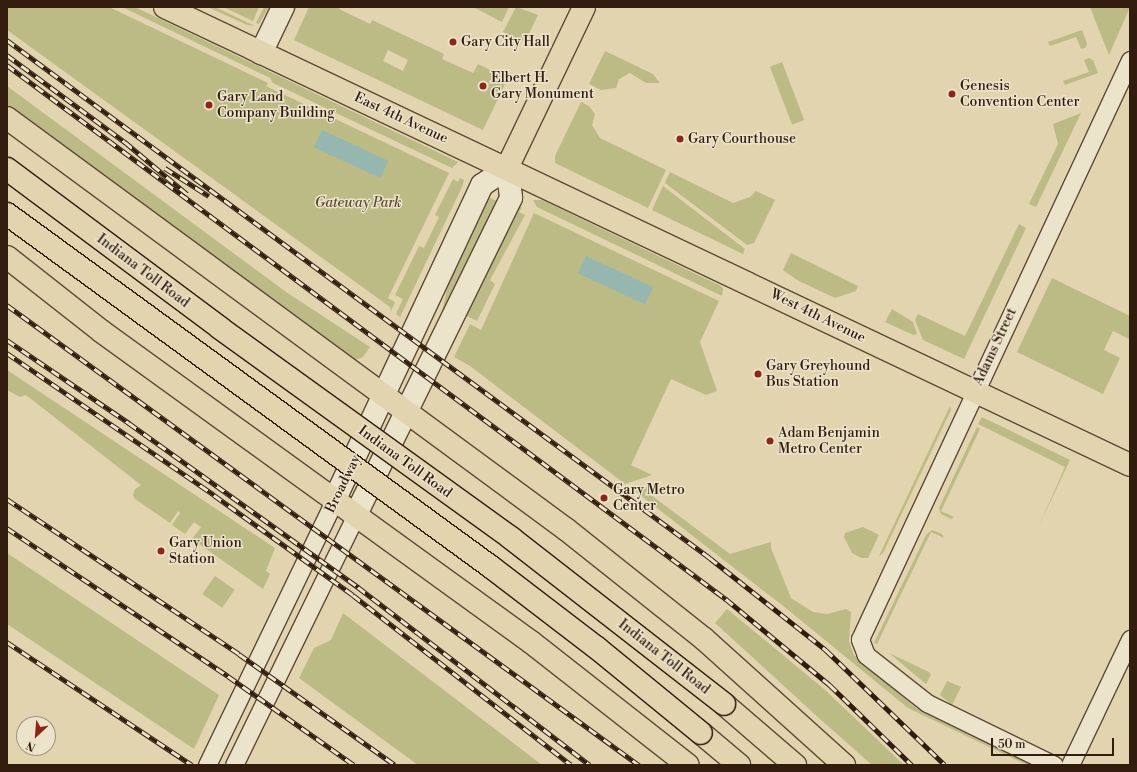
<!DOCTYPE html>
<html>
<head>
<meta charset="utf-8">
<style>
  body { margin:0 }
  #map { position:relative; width:1137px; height:772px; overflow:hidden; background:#e2d4af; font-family:"Libre Bodoni",serif }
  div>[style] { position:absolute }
  .green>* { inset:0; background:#bcba85; transform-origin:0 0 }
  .water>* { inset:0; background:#95b7b0; transform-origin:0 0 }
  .roads { filter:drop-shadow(1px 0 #5d4a36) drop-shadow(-1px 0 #5d4a36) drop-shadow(0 1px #5d4a36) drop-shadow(0 -1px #5d4a36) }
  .street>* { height:17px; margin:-8.5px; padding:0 8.5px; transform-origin:8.5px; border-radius:8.5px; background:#ece3cb }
  .secondary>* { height:22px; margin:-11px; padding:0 11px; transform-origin:11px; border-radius:11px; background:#ece3cb }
  .primary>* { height:22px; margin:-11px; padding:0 11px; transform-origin:11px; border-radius:11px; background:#e2d4af }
  .highway>* { height:22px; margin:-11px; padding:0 11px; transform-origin:11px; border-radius:11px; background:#e2d4af }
  .rail>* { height:4.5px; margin-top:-2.25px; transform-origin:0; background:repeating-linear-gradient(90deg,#ece3cb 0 9px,#311c0e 0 18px); box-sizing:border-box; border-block:1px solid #311c0e }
  .bridges { filter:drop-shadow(1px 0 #311c0e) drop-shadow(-1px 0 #311c0e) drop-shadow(0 1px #311c0e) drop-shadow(0 -1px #311c0e) }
  .highway-bridge>* { height:22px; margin:-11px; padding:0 11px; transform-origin:11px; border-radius:11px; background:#e2d4af }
  .dots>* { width:11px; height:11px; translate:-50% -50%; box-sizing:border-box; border:2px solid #ece3cb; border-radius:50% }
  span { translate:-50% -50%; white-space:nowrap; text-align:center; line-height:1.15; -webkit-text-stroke:3px #ece3cb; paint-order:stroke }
  .poi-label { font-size:14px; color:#311c0e }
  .left { translate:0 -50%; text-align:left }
  .street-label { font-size:14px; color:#311c0e }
  .park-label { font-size:14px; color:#5b4b32; font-style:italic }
  .frame { position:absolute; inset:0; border:8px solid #311c0e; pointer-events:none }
  .north { position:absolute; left:16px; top:716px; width:40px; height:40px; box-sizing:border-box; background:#ece3cb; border:1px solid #a1937f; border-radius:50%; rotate:206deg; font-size:11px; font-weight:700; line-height:16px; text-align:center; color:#311c0e }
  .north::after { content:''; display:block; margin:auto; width:14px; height:18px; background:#8f2418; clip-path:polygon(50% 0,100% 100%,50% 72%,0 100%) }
  .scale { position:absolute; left:991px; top:738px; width:123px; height:18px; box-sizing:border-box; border:2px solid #311c0e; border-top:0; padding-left:5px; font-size:12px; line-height:14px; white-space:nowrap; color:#311c0e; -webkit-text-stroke:3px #ece3cb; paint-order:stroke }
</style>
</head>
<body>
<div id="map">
  <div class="green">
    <div style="clip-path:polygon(7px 7px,109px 7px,268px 83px,266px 86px,270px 88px,449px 173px,388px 298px,395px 302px,391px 311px,390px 307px,7px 30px)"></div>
    <div style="clip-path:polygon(122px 7px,135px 7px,458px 162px,452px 168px,273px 83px,270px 78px)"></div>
    <div style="clip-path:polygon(208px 7px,215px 7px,255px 26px,247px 25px)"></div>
    <div style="clip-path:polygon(223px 7px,259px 7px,253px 21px)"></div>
    <div style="clip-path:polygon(264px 7px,269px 7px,259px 24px,256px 23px)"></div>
    <div style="clip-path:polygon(evenodd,309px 7px,340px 7px,339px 9px,370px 24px,372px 20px,444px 54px,442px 59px,473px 73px,478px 64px,503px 76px,506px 82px,483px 130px,294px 40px,309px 7px,388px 50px,408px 60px,403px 71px,383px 61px,388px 50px,309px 7px,481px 81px,489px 84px,486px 92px,478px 88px,481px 81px)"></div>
    <div style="clip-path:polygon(473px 7px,509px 7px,502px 22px)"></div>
    <div style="clip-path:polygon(516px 7px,538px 15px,526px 40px,522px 41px,503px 32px)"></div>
    <div style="clip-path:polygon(1090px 7px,1130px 7px,1109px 55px)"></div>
    <div style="clip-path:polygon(1082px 30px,1087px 44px,1085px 48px,1081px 49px,1076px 37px,1050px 46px,1048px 42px)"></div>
    <div style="clip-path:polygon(605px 51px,653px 74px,660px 83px,646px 83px,630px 73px,619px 79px,616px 88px,601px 90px,589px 84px)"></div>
    <div style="clip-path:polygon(1089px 58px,1093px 60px,1098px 73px,1065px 85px,1063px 81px,1089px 72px,1084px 60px)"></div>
    <div style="left:782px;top:62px;width:62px;height:13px;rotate:69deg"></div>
    <div style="clip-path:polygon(7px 86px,286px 292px,370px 347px,363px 357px,353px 361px,7px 108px)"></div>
    <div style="clip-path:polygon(581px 102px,589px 106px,595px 114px,592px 125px,600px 138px,666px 170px,648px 208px,555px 163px,555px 156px)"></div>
    <div style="clip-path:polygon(1081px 113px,1036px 207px,1029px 204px,1058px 144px,1053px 124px)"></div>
    <div style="clip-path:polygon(670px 172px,733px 203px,750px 197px,756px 191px,775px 200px,754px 243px,747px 245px,665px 183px)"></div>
    <div style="clip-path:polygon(460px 178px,464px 180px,462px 187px,400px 317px,396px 314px,403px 299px,395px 295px,419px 246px,424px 248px,439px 217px,435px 215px,453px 179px,458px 182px)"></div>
    <div style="clip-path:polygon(663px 186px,745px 249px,743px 254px,652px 210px)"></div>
    <div style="clip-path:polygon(488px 197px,497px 201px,441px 317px,448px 284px)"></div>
    <div style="clip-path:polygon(533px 200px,542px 200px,721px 286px,723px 289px,722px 296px,537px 207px)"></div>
    <div style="clip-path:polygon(518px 206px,522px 207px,519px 212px,525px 215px,490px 280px,495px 284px,477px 321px,465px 315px)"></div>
    <div style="clip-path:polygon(534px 213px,719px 301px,700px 342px,717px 391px,706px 395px,671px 379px,631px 465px,652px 475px,625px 484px,470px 366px,454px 357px,470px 324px,481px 330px)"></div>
    <div style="clip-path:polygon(1019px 224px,1026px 228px,964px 359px,923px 340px,915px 320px,918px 314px,965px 336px)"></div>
    <div style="clip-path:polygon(791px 253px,858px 286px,856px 291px,835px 298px,797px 280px,783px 270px)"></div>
    <div style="clip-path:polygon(1052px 278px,1130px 316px,1129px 339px,1113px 331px,1104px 350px,1120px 358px,1103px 394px,1017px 352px)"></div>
    <div style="clip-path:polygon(892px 309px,913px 322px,917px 334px,913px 335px,885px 322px)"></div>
    <div style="clip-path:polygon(7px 370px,275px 548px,266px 571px,270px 574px,263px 589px,192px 539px,201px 527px,194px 522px,185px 534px,172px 525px,180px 513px,178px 511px,170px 523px,135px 499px,133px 495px,135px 489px,141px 485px,26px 395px,20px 397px,7px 390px)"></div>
    <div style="clip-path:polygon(950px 406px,951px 410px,883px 553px,879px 556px)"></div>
    <div style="clip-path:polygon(982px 417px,1070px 460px,1038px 528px,1065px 467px,978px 424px)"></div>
    <div style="clip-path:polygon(977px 427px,980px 429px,941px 511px,954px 517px,951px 519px,941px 514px,939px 508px)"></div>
    <div style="clip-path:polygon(655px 484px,651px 495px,730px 554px,771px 542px,771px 548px,791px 598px,813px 612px,827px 614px,846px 609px,851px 612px,849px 641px,854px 655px,916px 708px,1036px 765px,1027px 765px,908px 708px,787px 609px,635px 491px)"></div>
    <div style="clip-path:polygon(863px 527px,879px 535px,868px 558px,861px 558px,852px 553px,844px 537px,845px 533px)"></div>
    <div style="clip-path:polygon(932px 530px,942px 534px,944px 538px,931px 532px,877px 644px,874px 643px,926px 535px)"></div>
    <div style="clip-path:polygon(7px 553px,219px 695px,194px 749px,7px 624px)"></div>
    <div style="left:215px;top:576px;width:24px;height:22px;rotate:35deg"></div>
    <div style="clip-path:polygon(727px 609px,824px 689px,904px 765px,872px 765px,820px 719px,715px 623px)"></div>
    <div style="clip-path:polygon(343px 613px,542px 765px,418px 765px,299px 678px,314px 648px,331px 640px)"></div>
    <div style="clip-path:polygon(889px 653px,929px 672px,931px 675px,926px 684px)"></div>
    <div style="clip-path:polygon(947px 681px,961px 687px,952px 705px,940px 695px)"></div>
  </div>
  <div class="water">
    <div style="left:322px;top:130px;width:73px;height:19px;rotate:25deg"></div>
    <div style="left:586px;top:256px;width:74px;height:19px;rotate:25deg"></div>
  </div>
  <div class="roads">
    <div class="street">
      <div style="left:207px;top:765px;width:293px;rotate:-64.3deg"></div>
      <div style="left:234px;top:765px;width:276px;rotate:-64deg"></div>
      <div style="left:1054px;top:765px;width:141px;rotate:-154deg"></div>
      <div style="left:927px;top:703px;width:78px;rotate:-141.8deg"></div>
      <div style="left:866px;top:655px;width:17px;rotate:-111deg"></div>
      <div style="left:860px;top:639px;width:639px;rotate:-65deg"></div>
      <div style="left:1070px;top:765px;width:140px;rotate:-64.5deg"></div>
    </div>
    <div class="secondary">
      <div style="left:261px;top:53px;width:51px;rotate:-64.4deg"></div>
      <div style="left:334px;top:501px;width:349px;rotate:-64.9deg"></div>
      <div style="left:482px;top:185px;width:30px;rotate:-34deg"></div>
      <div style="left:507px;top:168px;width:30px;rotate:82deg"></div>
      <div style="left:511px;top:198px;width:355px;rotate:116.1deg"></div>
    </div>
    <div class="primary">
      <div style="left:165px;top:7px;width:1068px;rotate:25.39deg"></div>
      <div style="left:507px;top:168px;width:178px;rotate:-64.4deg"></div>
    </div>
    <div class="highway">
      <div style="left:7px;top:118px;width:695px;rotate:36.34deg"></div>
      <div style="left:567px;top:530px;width:174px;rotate:38.5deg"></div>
      <div style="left:703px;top:638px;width:190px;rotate:42deg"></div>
      <div style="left:7px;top:257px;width:120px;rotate:38.2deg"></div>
      <div style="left:101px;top:331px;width:531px;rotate:35.88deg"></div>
      <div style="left:531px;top:642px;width:199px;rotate:38.1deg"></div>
      <div style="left:724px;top:704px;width:94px;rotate:40.7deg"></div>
      <div style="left:701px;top:733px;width:50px;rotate:40.1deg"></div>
    </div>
  </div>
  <div class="rail">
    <div style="left:7px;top:40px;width:873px;rotate:36.38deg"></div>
    <div style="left:710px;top:558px;width:148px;rotate:38.4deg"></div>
    <div style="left:826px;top:650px;width:165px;rotate:44deg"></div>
    <div style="left:7px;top:55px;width:147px;rotate:36.4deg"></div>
    <div style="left:125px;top:142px;width:81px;rotate:40deg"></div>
    <div style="left:7px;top:65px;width:896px;rotate:36.6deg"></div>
    <div style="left:726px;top:599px;width:135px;rotate:39.6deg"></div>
    <div style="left:830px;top:685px;width:115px;rotate:44.3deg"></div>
    <div style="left:165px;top:168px;width:52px;rotate:32.5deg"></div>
    <div style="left:7px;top:305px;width:782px;rotate:36.05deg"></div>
    <div style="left:7px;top:340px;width:148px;rotate:34.2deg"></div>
    <div style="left:129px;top:423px;width:282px;rotate:35.6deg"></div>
    <div style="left:358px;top:587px;width:292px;rotate:37.5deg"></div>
    <div style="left:7px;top:353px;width:251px;rotate:34.4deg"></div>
    <div style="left:214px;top:495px;width:171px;rotate:35.7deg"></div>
    <div style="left:353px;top:595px;width:276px;rotate:37.9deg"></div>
    <div style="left:7px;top:499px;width:279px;rotate:33.7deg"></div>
    <div style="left:239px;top:654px;width:191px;rotate:35.4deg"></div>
    <div style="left:7px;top:528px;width:266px;rotate:33.8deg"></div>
    <div style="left:228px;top:676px;width:154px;rotate:35.2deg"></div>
    <div style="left:7px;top:642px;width:222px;rotate:33.6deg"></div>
  </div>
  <div class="bridges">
    <div class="highway-bridge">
      <div style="left:7px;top:169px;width:266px;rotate:36.7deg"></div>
      <div style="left:220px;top:328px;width:359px;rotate:35.8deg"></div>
      <div style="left:511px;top:538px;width:270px;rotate:37.9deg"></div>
      <div style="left:7px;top:214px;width:599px;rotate:36.1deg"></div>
      <div style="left:491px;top:567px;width:133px;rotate:37.4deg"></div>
      <div style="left:597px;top:648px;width:134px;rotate:39.3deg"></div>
    </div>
  </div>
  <div class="dots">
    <div style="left:453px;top:42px;background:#8f2418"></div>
    <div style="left:483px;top:86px;background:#8f2418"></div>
    <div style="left:952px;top:94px;background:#8f2418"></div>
    <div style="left:209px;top:105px;background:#8f2418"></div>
    <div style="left:680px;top:139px;background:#8f2418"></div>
    <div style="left:758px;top:374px;background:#8f2418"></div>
    <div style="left:770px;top:441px;background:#8f2418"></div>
    <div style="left:604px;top:498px;background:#8f2418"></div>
    <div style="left:161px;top:551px;background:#8f2418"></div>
  </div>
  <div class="poi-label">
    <span class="left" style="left:461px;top:42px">Gary City Hall</span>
    <span class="left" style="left:491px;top:86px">Elbert H.<br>Gary Monument</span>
    <span class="left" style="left:960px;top:94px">Genesis<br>Convention Center</span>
    <span class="left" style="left:217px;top:105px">Gary Land<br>Company Building</span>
    <span class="left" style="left:688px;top:139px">Gary Courthouse</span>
    <span class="left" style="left:766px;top:374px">Gary Greyhound<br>Bus Station</span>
    <span class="left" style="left:778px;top:441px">Adam Benjamin<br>Metro Center</span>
    <span class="left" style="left:613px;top:498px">Gary Metro<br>Center</span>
    <span class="left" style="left:169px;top:551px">Gary Union<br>Station</span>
  </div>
  <div class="street-label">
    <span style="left:401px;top:118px;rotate:25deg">East 4th Avenue</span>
    <span style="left:143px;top:271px;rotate:37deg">Indiana Toll Road</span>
    <span style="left:818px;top:316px;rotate:26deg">West 4th Avenue</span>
    <span style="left:995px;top:347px;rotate:-65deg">Adams Street</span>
    <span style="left:405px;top:462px;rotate:36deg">Indiana Toll Road</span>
    <span style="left:343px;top:484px;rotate:-64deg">Broadway</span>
    <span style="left:664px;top:657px;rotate:38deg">Indiana Toll Road</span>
  </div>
  <div class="park-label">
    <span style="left:358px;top:203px">Gateway Park</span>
  </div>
  <div class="frame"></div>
  <div class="north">N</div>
  <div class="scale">50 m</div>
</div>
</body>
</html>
